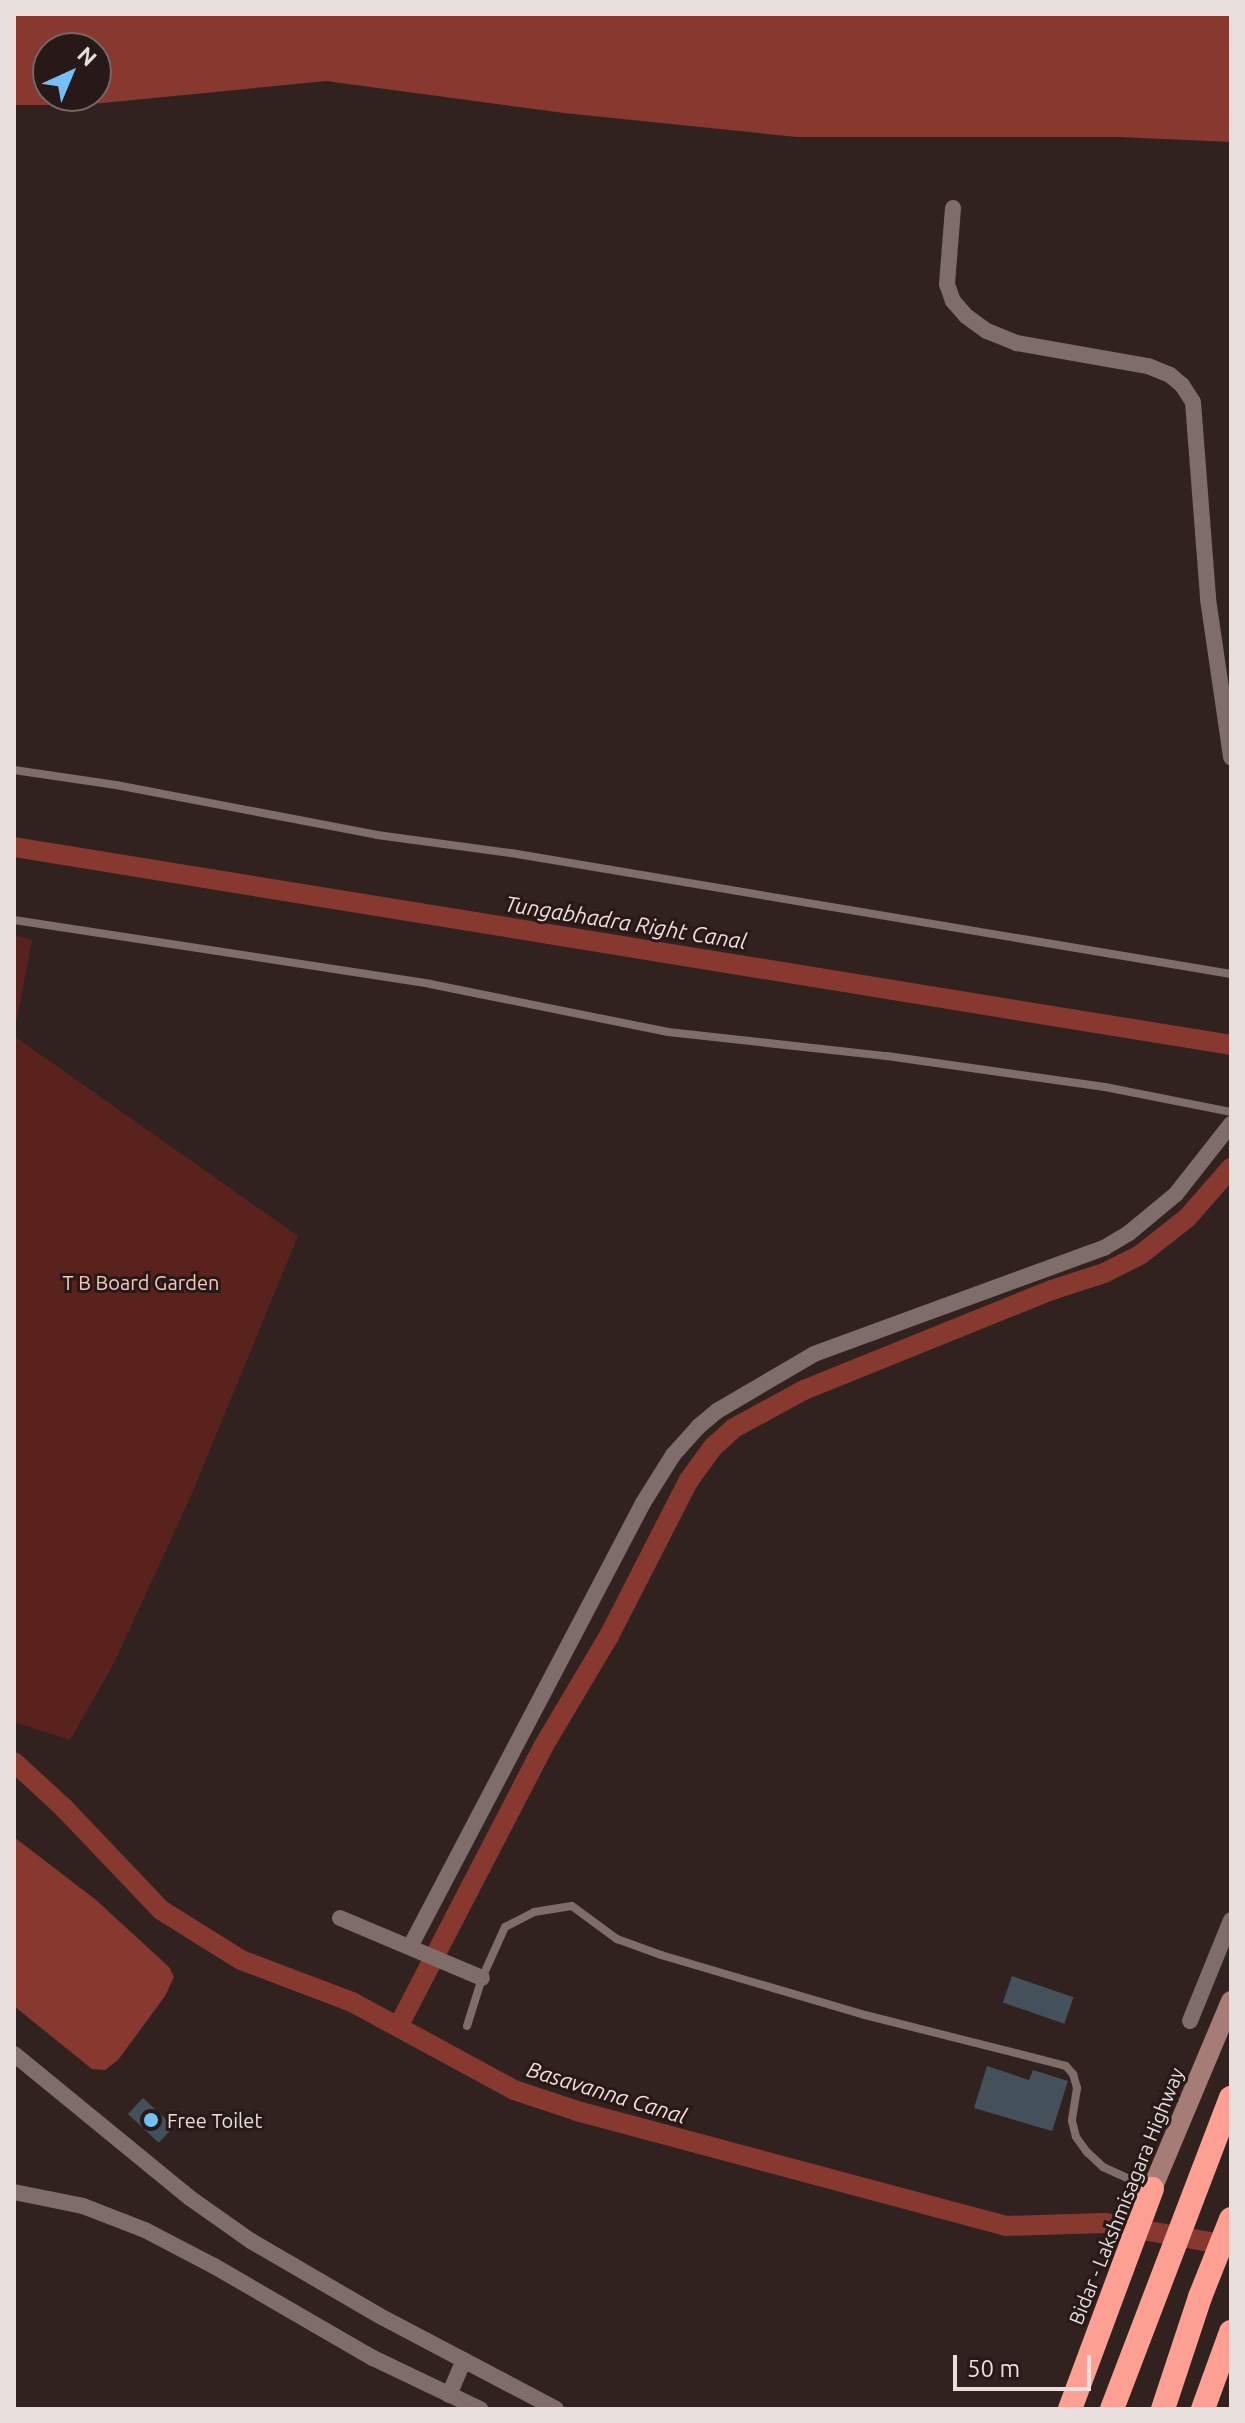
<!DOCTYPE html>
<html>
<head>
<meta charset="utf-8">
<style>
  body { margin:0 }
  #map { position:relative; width:1245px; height:2423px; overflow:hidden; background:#312220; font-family:Ubuntu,sans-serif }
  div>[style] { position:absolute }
  .green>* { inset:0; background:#5a221c }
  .water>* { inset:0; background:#873930 }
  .canal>* { height:20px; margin:-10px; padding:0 10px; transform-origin:10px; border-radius:10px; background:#873930 }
  .building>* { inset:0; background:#44515a; transform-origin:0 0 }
  .lane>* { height:8px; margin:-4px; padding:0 4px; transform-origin:4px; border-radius:4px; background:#7f6d6a }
  .street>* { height:16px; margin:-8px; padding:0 8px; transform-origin:8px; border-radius:8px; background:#7f6d6a }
  .secondary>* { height:20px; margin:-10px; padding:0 10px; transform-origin:10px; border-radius:10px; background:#a57c76 }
  .highway>* { height:24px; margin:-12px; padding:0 12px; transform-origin:12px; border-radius:12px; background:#fd9f92 }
  .dots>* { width:22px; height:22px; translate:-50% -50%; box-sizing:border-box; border:4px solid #271917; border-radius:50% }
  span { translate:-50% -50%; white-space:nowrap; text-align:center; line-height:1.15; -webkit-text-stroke:6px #271917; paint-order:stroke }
  .park-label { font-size:20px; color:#f8c8c0 }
  .poi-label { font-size:20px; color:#e8dedc }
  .left { translate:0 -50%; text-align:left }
  .street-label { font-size:20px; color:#e8dedc }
  .water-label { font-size:22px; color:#f5dcd8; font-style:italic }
  .frame { position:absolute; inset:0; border:16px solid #e8dedc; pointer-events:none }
  .north { position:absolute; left:32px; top:32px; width:80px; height:80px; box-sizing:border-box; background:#271917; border:2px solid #746866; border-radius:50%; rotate:44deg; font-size:22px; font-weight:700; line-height:32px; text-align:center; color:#e8dedc }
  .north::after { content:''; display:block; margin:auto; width:28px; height:36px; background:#74c0f6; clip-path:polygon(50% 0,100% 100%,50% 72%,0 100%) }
  .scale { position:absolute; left:953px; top:2355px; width:138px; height:36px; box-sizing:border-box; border:4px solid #e8dedc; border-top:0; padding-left:10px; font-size:24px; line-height:28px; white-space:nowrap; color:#e8dedc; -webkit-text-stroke:6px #271917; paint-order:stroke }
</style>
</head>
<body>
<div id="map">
  <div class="green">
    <div style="clip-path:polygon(14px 935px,32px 940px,14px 1034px)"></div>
    <div style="clip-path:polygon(14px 1036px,298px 1236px,190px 1498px,114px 1663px,70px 1740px,14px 1722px)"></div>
  </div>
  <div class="water">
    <div style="clip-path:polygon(evenodd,14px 14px,1231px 14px,1231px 142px,1120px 137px,797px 137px,564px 113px,326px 81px,82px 105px,14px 105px,14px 14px,48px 48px,96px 48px,96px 96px,48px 96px,48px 48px)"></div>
    <div style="clip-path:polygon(14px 1837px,96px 1900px,169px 1967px,174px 1977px,165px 1996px,118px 2060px,105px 2070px,92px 2069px,14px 2006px)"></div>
  </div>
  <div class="canal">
    <div style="left:14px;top:847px;width:1233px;rotate:9.24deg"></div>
    <div style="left:14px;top:1762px;width:67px;rotate:42.6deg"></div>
    <div style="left:63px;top:1807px;width:142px;rotate:46.4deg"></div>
    <div style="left:161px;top:1910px;width:94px;rotate:32deg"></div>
    <div style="left:241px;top:1960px;width:119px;rotate:20.7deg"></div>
    <div style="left:352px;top:2002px;width:184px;rotate:28.5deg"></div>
    <div style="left:514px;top:2090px;width:66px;rotate:18.4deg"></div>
    <div style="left:577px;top:2111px;width:443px;rotate:15deg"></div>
    <div style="left:1005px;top:2226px;width:100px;rotate:-1.7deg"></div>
    <div style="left:1105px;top:2223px;width:128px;rotate:10.3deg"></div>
    <div style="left:399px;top:2025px;width:313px;rotate:-62.6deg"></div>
    <div style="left:543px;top:1747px;width:129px;rotate:-59.3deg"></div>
    <div style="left:609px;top:1636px;width:175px;rotate:-62.9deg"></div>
    <div style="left:689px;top:1480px;width:41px;rotate:-54deg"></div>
    <div style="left:713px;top:1447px;width:28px;rotate:-42deg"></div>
    <div style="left:734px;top:1428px;width:80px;rotate:-28.5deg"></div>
    <div style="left:804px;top:1390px;width:267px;rotate:-22deg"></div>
    <div style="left:1052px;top:1290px;width:55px;rotate:-18.1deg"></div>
    <div style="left:1104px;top:1273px;width:40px;rotate:-26.6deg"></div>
    <div style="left:1140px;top:1255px;width:60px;rotate:-38.2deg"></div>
    <div style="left:1187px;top:1218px;width:67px;rotate:-48.7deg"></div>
  </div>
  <div class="building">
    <div style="left:1012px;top:1976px;width:65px;height:28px;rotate:19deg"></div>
    <div style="clip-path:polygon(987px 2066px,1029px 2080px,1033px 2070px,1068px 2081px,1052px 2131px,974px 2108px)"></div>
    <div style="left:143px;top:2098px;width:42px;height:22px;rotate:43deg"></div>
  </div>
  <div class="lane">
    <div style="left:14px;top:770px;width:103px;rotate:8.4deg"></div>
    <div style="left:116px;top:785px;width:266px;rotate:10.8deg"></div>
    <div style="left:377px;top:835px;width:135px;rotate:7.7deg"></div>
    <div style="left:511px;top:853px;width:730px;rotate:9.54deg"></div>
    <div style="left:14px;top:920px;width:421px;rotate:8.7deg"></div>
    <div style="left:430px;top:984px;width:243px;rotate:11.4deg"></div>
    <div style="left:668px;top:1032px;width:220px;rotate:6.3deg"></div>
    <div style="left:887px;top:1056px;width:220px;rotate:8.1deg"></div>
    <div style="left:1105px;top:1087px;width:128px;rotate:11.2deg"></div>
    <div style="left:467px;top:2026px;width:50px;rotate:-72.6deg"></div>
    <div style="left:482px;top:1978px;width:56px;rotate:-65.7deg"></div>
    <div style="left:505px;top:1927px;width:33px;rotate:-27deg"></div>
    <div style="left:534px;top:1912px;width:38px;rotate:-9deg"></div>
    <div style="left:572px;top:1906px;width:56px;rotate:36.3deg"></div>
    <div style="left:617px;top:1939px;width:47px;rotate:20deg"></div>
    <div style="left:661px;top:1955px;width:213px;rotate:16.4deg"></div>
    <div style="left:865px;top:2015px;width:207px;rotate:14.2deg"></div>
    <div style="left:1066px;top:2066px;width:11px;rotate:49deg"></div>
    <div style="left:1073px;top:2074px;width:15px;rotate:74deg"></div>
    <div style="left:1077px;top:2088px;width:33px;rotate:99deg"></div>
    <div style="left:1072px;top:2121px;width:16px;rotate:76deg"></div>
    <div style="left:1076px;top:2137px;width:19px;rotate:54deg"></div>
    <div style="left:1087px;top:2152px;width:22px;rotate:43deg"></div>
    <div style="left:1103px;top:2167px;width:51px;rotate:24.5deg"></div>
  </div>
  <div class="street">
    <div style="left:953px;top:208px;width:76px;rotate:94.5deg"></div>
    <div style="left:947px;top:284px;width:18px;rotate:71deg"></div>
    <div style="left:953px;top:301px;width:20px;rotate:49deg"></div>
    <div style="left:966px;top:316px;width:26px;rotate:36deg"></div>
    <div style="left:987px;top:331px;width:31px;rotate:22deg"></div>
    <div style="left:1016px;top:343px;width:134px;rotate:9.9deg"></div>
    <div style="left:1148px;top:366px;width:24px;rotate:22deg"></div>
    <div style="left:1170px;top:375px;width:16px;rotate:40deg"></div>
    <div style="left:1182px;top:385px;width:20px;rotate:57deg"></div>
    <div style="left:1193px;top:402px;width:198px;rotate:85.6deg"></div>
    <div style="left:1208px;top:599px;width:160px;rotate:81.7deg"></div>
    <div style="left:340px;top:1918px;width:154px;rotate:22.9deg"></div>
    <div style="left:411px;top:1945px;width:499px;rotate:-62.3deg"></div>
    <div style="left:643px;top:1503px;width:57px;rotate:-58deg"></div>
    <div style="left:673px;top:1455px;width:38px;rotate:-48deg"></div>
    <div style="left:698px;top:1427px;width:25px;rotate:-40deg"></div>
    <div style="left:717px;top:1411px;width:113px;rotate:-30.4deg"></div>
    <div style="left:814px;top:1354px;width:309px;rotate:-20.1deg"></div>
    <div style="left:1104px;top:1248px;width:29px;rotate:-31deg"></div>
    <div style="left:1129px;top:1233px;width:61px;rotate:-39.7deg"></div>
    <div style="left:1176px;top:1194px;width:89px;rotate:-51.8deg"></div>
    <div style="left:1190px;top:2021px;width:109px;rotate:-67.9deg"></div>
    <div style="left:14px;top:2054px;width:227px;rotate:39.3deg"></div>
    <div style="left:190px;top:2198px;width:75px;rotate:35.2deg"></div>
    <div style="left:251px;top:2241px;width:147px;rotate:30.2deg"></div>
    <div style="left:378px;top:2315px;width:201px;rotate:27.8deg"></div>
    <div style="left:14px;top:2192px;width:70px;rotate:11.5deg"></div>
    <div style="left:83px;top:2206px;width:66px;rotate:21.2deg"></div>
    <div style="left:145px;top:2230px;width:78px;rotate:27.6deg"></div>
    <div style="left:214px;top:2266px;width:184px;rotate:30.1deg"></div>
    <div style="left:373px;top:2358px;width:119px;rotate:25.5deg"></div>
    <div style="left:449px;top:2395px;width:38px;rotate:-67deg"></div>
  </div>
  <div class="secondary">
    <div style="left:1152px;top:2189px;width:204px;rotate:-67.2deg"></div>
  </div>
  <div class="highway">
    <div style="left:1070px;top:2409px;width:235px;rotate:-69.6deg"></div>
    <div style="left:1112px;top:2409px;width:333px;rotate:-69.1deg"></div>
    <div style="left:1163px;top:2409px;width:118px;rotate:-71.7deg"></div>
    <div style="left:1200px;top:2297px;width:84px;rotate:-68.3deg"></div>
    <div style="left:1203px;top:2409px;width:82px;rotate:-70deg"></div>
  </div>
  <div class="dots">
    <div style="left:151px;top:2120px;background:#74c0f6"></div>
  </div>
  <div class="park-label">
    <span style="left:141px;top:1282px">T B Board Garden</span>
  </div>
  <div class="poi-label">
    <span class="left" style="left:167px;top:2120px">Free Toilet</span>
  </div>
  <div class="street-label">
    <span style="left:1126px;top:2196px;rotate:-68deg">Bidar - Lakshmisagara Highway</span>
  </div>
  <div class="water-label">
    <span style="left:626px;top:922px;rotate:9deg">Tungabhadra Right Canal</span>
    <span style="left:607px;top:2092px;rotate:17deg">Basavanna Canal</span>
  </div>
  <div class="frame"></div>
  <div class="north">N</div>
  <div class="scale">50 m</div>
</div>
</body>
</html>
